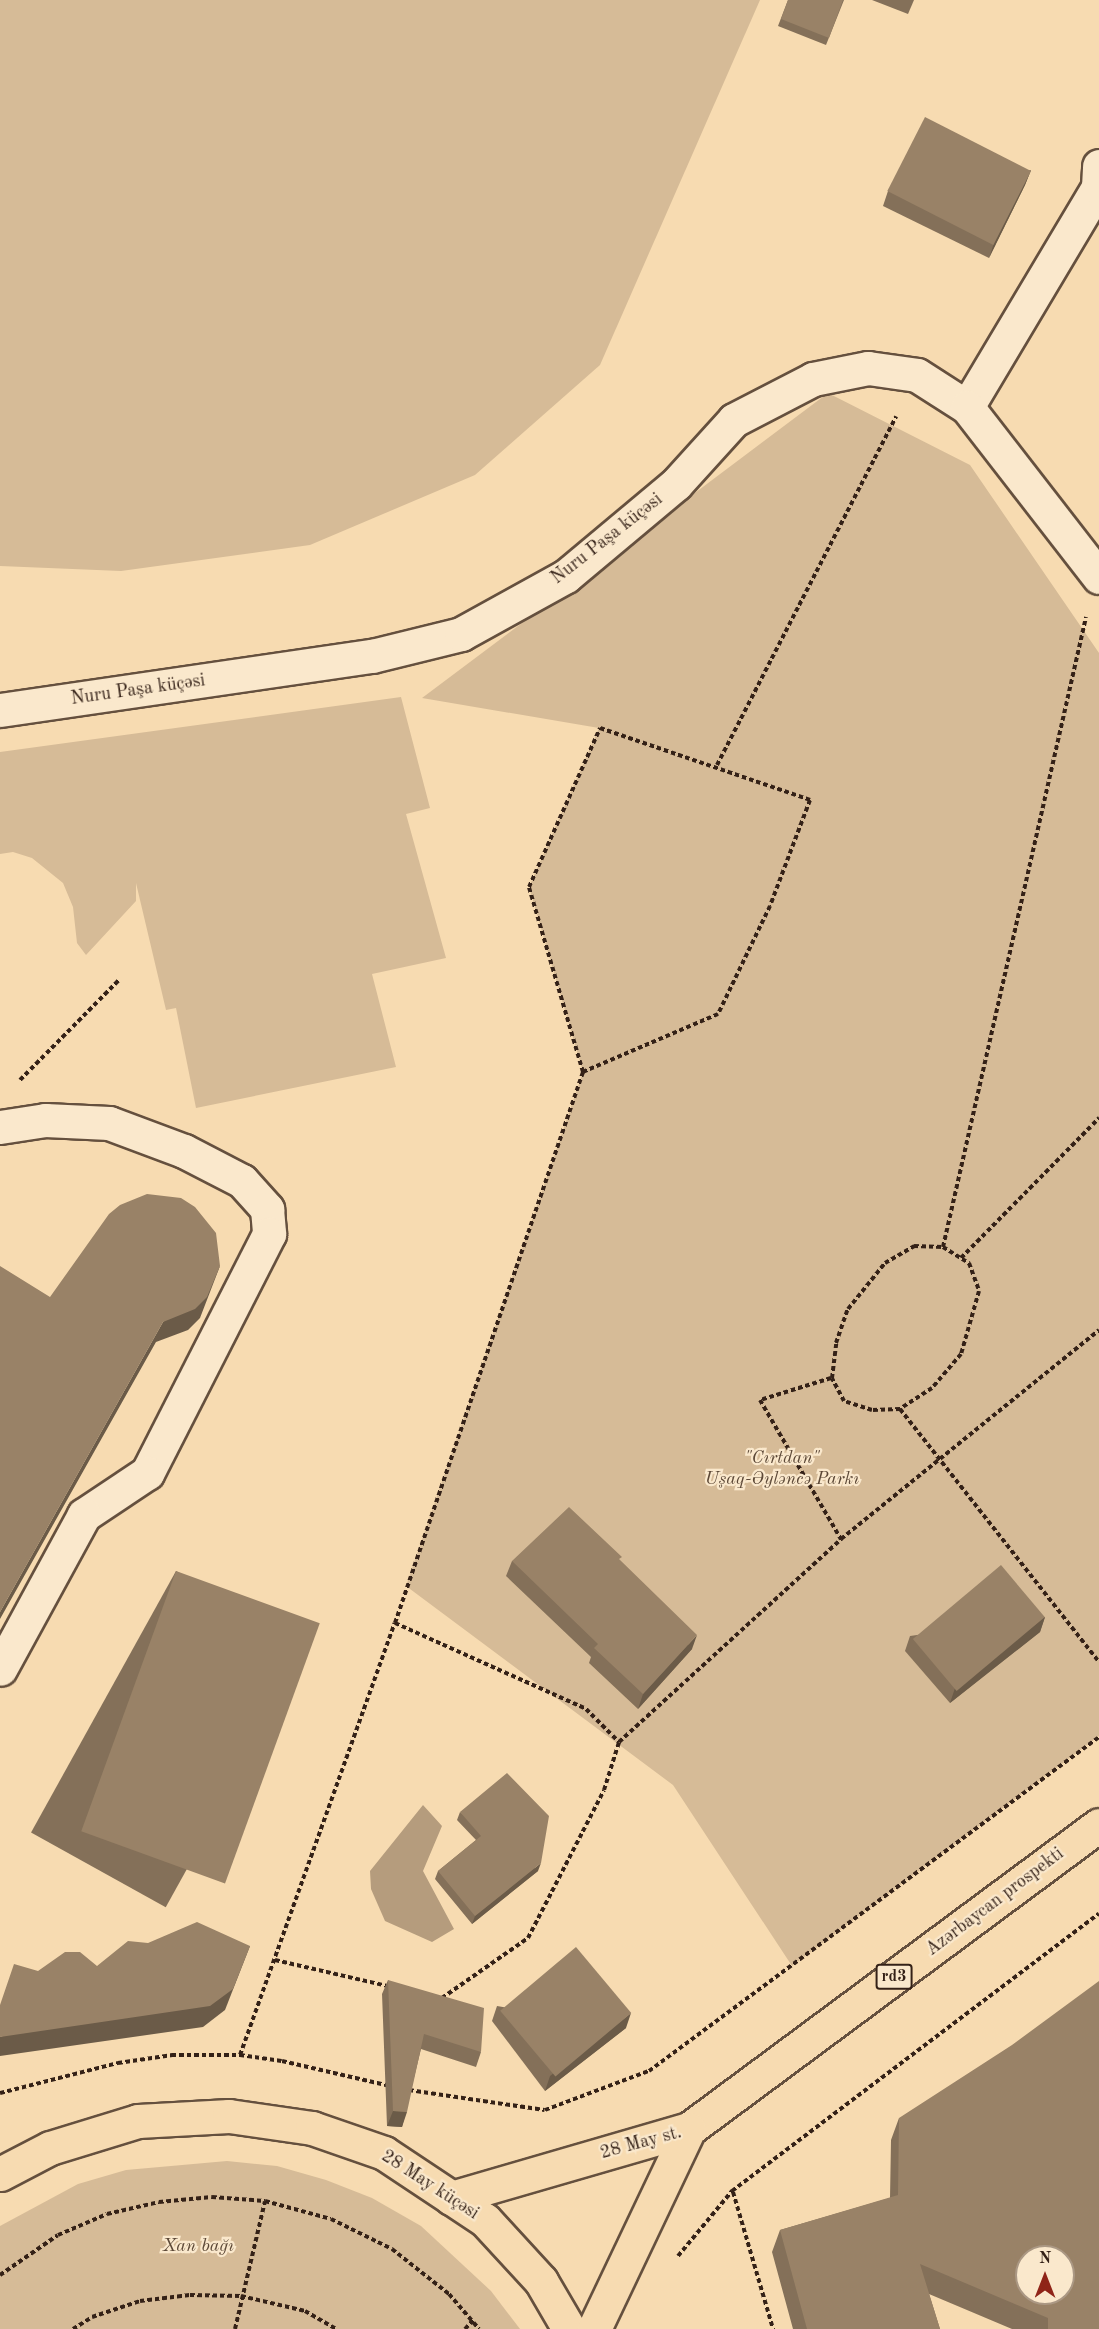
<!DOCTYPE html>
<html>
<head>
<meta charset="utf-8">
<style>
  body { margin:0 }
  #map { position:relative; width:1099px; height:2329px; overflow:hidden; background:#f7dbb1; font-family:"Old Standard TT",serif }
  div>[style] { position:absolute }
  .green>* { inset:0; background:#d6bb97 }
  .water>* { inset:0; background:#b59c7d }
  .path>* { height:4px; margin-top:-2px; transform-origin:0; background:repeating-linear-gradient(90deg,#342117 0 4.5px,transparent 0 7.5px) }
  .roads { filter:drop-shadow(2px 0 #65503e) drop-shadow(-2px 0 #65503e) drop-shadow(0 2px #65503e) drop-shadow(0 -2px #65503e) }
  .minor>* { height:33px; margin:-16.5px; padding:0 16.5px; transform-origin:16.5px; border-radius:16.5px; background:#fae8cc }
  .major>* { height:33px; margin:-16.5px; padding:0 16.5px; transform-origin:16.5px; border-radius:16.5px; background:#f7dbb1 }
  .wall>* { inset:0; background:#847059; transform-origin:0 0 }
  .shaded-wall>* { inset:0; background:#6b5b48 }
  .building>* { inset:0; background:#998267; transform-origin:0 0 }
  span { translate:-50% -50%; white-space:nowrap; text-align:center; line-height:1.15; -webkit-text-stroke:4.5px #fae8cc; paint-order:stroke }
  .shield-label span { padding:2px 4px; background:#fae8cc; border:2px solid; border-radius:4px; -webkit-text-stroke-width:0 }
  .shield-label { font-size:16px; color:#342117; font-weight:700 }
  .street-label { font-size:18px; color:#342117 }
  .park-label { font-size:18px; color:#5c4837; font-style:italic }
  .north { position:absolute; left:1015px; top:2245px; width:60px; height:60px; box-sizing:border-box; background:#fae8cc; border:2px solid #ab9884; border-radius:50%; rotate:0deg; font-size:16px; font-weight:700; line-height:24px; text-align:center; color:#342117 }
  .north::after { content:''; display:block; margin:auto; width:21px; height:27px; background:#8f2418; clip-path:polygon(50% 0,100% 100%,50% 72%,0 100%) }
</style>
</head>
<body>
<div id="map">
  <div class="green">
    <div style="clip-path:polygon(0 0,760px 0,600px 365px,475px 475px,310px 545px,121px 571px,0 566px)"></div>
    <div style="clip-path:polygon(828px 393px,970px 465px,1099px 653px,1099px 1736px,792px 1966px,673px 1785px,406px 1586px,583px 1072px,529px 887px,599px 728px,422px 698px)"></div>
    <div style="clip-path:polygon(401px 697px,430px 808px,406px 814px,446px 958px,372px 974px,396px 1067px,196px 1108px,176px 1008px,166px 1010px,136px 883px,136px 901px,86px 955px,77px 943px,73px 907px,63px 883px,32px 858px,13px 852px,0 854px,0 752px)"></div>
    <div style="clip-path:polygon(227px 2161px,277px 2166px,326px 2180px,372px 2198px,421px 2226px,491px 2291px,520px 2329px,0 2329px,0 2226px,78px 2184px,126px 2170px)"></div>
  </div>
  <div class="water">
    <div style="clip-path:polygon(423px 1805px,442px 1826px,423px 1871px,454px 1929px,432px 1942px,385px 1921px,371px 1889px,370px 1871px)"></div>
  </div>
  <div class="path">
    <div style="left:717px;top:765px;width:392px;rotate:-62.8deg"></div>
    <div style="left:20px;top:1080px;width:141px;rotate:-45.3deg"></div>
    <div style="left:914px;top:1246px;width:29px;rotate:2deg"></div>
    <div style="left:943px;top:1247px;width:31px;rotate:32deg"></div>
    <div style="left:969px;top:1263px;width:30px;rotate:70deg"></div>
    <div style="left:979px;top:1291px;width:66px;rotate:105.9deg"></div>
    <div style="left:961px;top:1354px;width:45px;rotate:130.5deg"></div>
    <div style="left:932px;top:1388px;width:38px;rotate:147deg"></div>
    <div style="left:900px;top:1409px;width:28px;rotate:178deg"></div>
    <div style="left:872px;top:1410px;width:29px;rotate:-162deg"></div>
    <div style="left:844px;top:1401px;width:26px;rotate:-118deg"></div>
    <div style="left:832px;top:1378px;width:35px;rotate:-83deg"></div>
    <div style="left:836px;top:1343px;width:36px;rotate:-71deg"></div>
    <div style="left:848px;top:1309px;width:59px;rotate:-51.2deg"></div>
    <div style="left:885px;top:1263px;width:34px;rotate:-30deg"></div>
    <div style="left:943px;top:1247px;width:646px;rotate:-77.21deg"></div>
    <div style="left:961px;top:1258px;width:197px;rotate:-45.4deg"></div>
    <div style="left:831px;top:1378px;width:74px;rotate:162.8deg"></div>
    <div style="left:760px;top:1400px;width:161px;rotate:59.8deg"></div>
    <div style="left:900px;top:1409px;width:322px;rotate:51.8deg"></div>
    <div style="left:395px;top:1623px;width:209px;rotate:24.2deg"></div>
    <div style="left:586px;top:1709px;width:47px;rotate:45deg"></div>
    <div style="left:275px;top:1960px;width:116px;rotate:13deg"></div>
    <div style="left:442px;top:1998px;width:105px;rotate:-34.9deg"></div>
    <div style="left:528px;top:1938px;width:166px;rotate:-62.8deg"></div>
    <div style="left:604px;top:1790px;width:50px;rotate:-72.6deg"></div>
    <div style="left:619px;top:1742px;width:301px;rotate:-42.4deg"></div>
    <div style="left:841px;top:1539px;width:332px;rotate:-39deg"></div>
    <div style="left:240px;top:2055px;width:459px;rotate:-70.3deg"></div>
    <div style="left:395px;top:1623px;width:582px;rotate:-71.16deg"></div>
    <div style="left:583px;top:1072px;width:193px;rotate:-106.3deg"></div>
    <div style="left:529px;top:887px;width:174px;rotate:-65.9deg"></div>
    <div style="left:600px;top:728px;width:222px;rotate:18.9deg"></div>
    <div style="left:810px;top:800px;width:113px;rotate:110.7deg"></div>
    <div style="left:770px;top:906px;width:120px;rotate:115.7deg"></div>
    <div style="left:718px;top:1014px;width:147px;rotate:156.8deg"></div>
    <div style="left:409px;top:2090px;width:137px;rotate:8.4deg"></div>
    <div style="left:545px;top:2110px;width:111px;rotate:-20.6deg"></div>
    <div style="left:649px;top:2071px;width:560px;rotate:-36.58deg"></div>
    <div style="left:0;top:2093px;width:122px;rotate:-14.3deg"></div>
    <div style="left:118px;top:2063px;width:55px;rotate:-8.4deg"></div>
    <div style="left:172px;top:2055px;width:68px"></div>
    <div style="left:240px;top:2055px;width:42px;rotate:8.1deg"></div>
    <div style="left:282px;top:2061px;width:111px;rotate:13deg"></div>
    <div style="left:733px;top:2192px;width:143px;rotate:73.7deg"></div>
    <div style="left:678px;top:2256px;width:85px;rotate:-50.3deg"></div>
    <div style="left:732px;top:2191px;width:460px;rotate:-37.1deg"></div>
    <div style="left:0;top:2275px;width:70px;rotate:-34.6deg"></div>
    <div style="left:58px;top:2235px;width:53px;rotate:-23.2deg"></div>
    <div style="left:107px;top:2214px;width:53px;rotate:-13deg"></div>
    <div style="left:159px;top:2202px;width:53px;rotate:-5.4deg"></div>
    <div style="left:212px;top:2197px;width:53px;rotate:4.3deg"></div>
    <div style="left:265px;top:2201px;width:68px;rotate:15.3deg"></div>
    <div style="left:331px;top:2219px;width:68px;rotate:26.2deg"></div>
    <div style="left:392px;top:2249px;width:73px;rotate:38.3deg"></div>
    <div style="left:449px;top:2294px;width:46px;rotate:49.4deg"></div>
    <div style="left:73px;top:2329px;width:22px;rotate:-32deg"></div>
    <div style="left:92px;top:2317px;width:51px;rotate:-18.4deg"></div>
    <div style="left:140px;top:2301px;width:50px;rotate:-6.8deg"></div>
    <div style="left:190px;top:2295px;width:51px;rotate:1.1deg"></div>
    <div style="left:241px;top:2296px;width:66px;rotate:13.2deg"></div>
    <div style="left:305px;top:2311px;width:36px;rotate:30deg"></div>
    <div style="left:235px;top:2329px;width:131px;rotate:-76.8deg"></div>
    <div style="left:465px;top:2329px;width:12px;rotate:-48deg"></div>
  </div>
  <div class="roads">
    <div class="minor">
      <div style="left:967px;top:407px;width:256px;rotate:-59.2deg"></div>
      <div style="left:1098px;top:187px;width:21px;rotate:-87deg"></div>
      <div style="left:0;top:710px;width:376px;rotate:-8.3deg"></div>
      <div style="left:372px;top:656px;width:92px;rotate:-13.9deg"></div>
      <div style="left:461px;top:634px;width:120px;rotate:-28.9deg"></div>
      <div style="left:566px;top:576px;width:143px;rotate:-39.9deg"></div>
      <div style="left:676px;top:484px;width:86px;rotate:-47.8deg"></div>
      <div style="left:734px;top:420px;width:89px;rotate:-27.4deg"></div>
      <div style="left:813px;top:379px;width:56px;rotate:-11.3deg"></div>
      <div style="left:868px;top:368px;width:49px;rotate:8.1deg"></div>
      <div style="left:917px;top:375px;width:59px;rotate:32.6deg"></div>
      <div style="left:967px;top:407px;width:215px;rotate:52.2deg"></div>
      <div style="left:0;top:1127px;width:46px;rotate:-8.8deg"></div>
      <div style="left:45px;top:1120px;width:64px;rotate:2.7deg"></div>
      <div style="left:109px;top:1123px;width:80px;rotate:20.5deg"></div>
      <div style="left:184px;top:1151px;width:65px;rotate:27.3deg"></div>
      <div style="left:242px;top:1181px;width:38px;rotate:48deg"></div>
      <div style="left:267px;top:1209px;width:25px;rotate:85deg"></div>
      <div style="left:269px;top:1234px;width:268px;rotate:117deg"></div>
      <div style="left:147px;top:1473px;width:76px;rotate:146.3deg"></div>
      <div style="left:84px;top:1515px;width:175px;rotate:118.6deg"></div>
    </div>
    <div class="major">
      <div style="left:0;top:2174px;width:56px;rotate:-27.5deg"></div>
      <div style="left:50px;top:2148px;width:92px;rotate:-17.1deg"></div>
      <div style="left:138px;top:2121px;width:91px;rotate:-3.1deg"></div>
      <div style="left:229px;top:2116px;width:84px;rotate:8.2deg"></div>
      <div style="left:312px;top:2128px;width:76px;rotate:19.1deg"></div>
      <div style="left:384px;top:2153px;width:121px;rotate:33.6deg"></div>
      <div style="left:485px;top:2220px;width:83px;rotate:47.4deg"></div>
      <div style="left:541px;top:2281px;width:56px;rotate:59.7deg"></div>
      <div style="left:451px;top:2198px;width:248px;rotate:-16.2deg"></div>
      <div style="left:689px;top:2129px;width:510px;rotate:-36.56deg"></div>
      <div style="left:594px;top:2329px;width:221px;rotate:-64.6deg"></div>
    </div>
  </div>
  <div class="wall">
    <div style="clip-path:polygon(788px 0,844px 0,826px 45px,778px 26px)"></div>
    <div style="clip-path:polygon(872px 0,914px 0,908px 14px)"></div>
    <div style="clip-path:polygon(1031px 170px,1025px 185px,989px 258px,883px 206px,888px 191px)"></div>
    <div style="clip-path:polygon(512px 1561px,620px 1561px,692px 1649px,638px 1709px,589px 1663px,591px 1657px,506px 1576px)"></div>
    <div style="left:176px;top:1571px;width:154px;height:299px;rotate:29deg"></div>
    <div style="clip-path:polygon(1045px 1617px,1040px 1632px,950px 1703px,905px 1651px,910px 1636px)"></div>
    <div style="clip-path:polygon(460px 1812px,538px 1871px,472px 1924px,435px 1879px,438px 1871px,476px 1840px,457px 1820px)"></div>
    <div style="clip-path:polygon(388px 1980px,481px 2052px,476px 2067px,421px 2049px,402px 2127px,387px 2126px,382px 1994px)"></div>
    <div style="clip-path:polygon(497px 2006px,626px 2028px,545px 2091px,492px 2021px)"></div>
    <div style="clip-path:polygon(899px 2118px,1099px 2329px,1012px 2329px,929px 2294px,940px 2329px,793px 2329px,772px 2252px,780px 2230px,890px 2198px,891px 2140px)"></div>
  </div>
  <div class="shaded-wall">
    <div style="clip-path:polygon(1031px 170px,1025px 185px,989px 258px,994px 243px)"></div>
    <div style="clip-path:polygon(220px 1266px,200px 1318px,188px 1330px,156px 1342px,0 1619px,0 1612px,163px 1322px)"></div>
    <div style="clip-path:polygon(1045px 1617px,1040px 1632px,950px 1703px,955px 1688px)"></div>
    <div style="clip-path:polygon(697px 1635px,692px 1649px,638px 1709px,643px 1694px)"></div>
    <div style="clip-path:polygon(541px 1863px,538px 1871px,472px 1924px,475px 1916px)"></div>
    <div style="clip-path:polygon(250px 1946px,225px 2010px,203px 2027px,0 2056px,0 2037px)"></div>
    <div style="clip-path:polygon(631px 2013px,626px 2028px,545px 2091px,550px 2076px)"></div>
    <div style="clip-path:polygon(393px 2111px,407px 2112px,402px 2127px,387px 2126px)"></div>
  </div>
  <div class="building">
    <div style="clip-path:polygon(788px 0,843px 0,829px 38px,781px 19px)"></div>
    <div style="left:925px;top:117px;width:119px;height:83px;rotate:27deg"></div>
    <div style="clip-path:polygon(147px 1194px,181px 1198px,195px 1207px,216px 1233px,220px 1266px,207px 1297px,195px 1309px,163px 1322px,0 1612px,0 1266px,50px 1297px,109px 1214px,120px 1205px)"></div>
    <div style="clip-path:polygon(569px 1507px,622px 1557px,619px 1559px,697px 1635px,643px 1694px,594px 1648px,598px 1644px,512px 1561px)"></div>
    <div style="left:1001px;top:1565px;width:68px;height:115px;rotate:50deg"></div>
    <div style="left:176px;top:1571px;width:153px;height:277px;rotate:20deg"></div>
    <div style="clip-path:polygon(507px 1773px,549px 1816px,541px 1863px,475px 1916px,438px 1871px,481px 1836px,460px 1812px)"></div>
    <div style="clip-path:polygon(197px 1922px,250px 1946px,233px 1989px,210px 2006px,0 2037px,0 2005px,14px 1964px,38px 1971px,65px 1952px,80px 1952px,97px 1966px,128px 1941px,148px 1943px)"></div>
    <div style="left:576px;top:1947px;width:86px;height:99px;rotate:50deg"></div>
    <div style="clip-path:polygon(388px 1980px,484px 2008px,481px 2052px,424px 2034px,407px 2112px,393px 2111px)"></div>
    <div style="clip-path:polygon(evenodd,1099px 1981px,1099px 2329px,1048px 2329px,1048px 2318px,920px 2264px,940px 2329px,807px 2329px,780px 2230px,898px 2195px,899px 2118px,1012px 2045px,1099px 1981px,1027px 2257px,1063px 2257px,1063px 2293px,1027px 2293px,1027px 2257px)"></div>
  </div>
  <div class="shield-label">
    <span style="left:894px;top:1977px">rd3</span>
  </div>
  <div class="street-label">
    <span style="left:607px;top:539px;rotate:-38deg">Nuru Paşa küçəsi</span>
    <span style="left:138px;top:690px;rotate:-8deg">Nuru Paşa küçəsi</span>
    <span style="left:995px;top:1902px;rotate:-37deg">Azərbaycan prospekti</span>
    <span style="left:641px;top:2143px;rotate:-15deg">28 May st.</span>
    <span style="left:430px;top:2185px;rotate:33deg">28 May küçəsi</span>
  </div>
  <div class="park-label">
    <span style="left:782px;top:1469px">"Cırtdan"<br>Uşaq-Əyləncə Parkı</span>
    <span style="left:198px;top:2246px">Xan bağı</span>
  </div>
  <div class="north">N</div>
</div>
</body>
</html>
